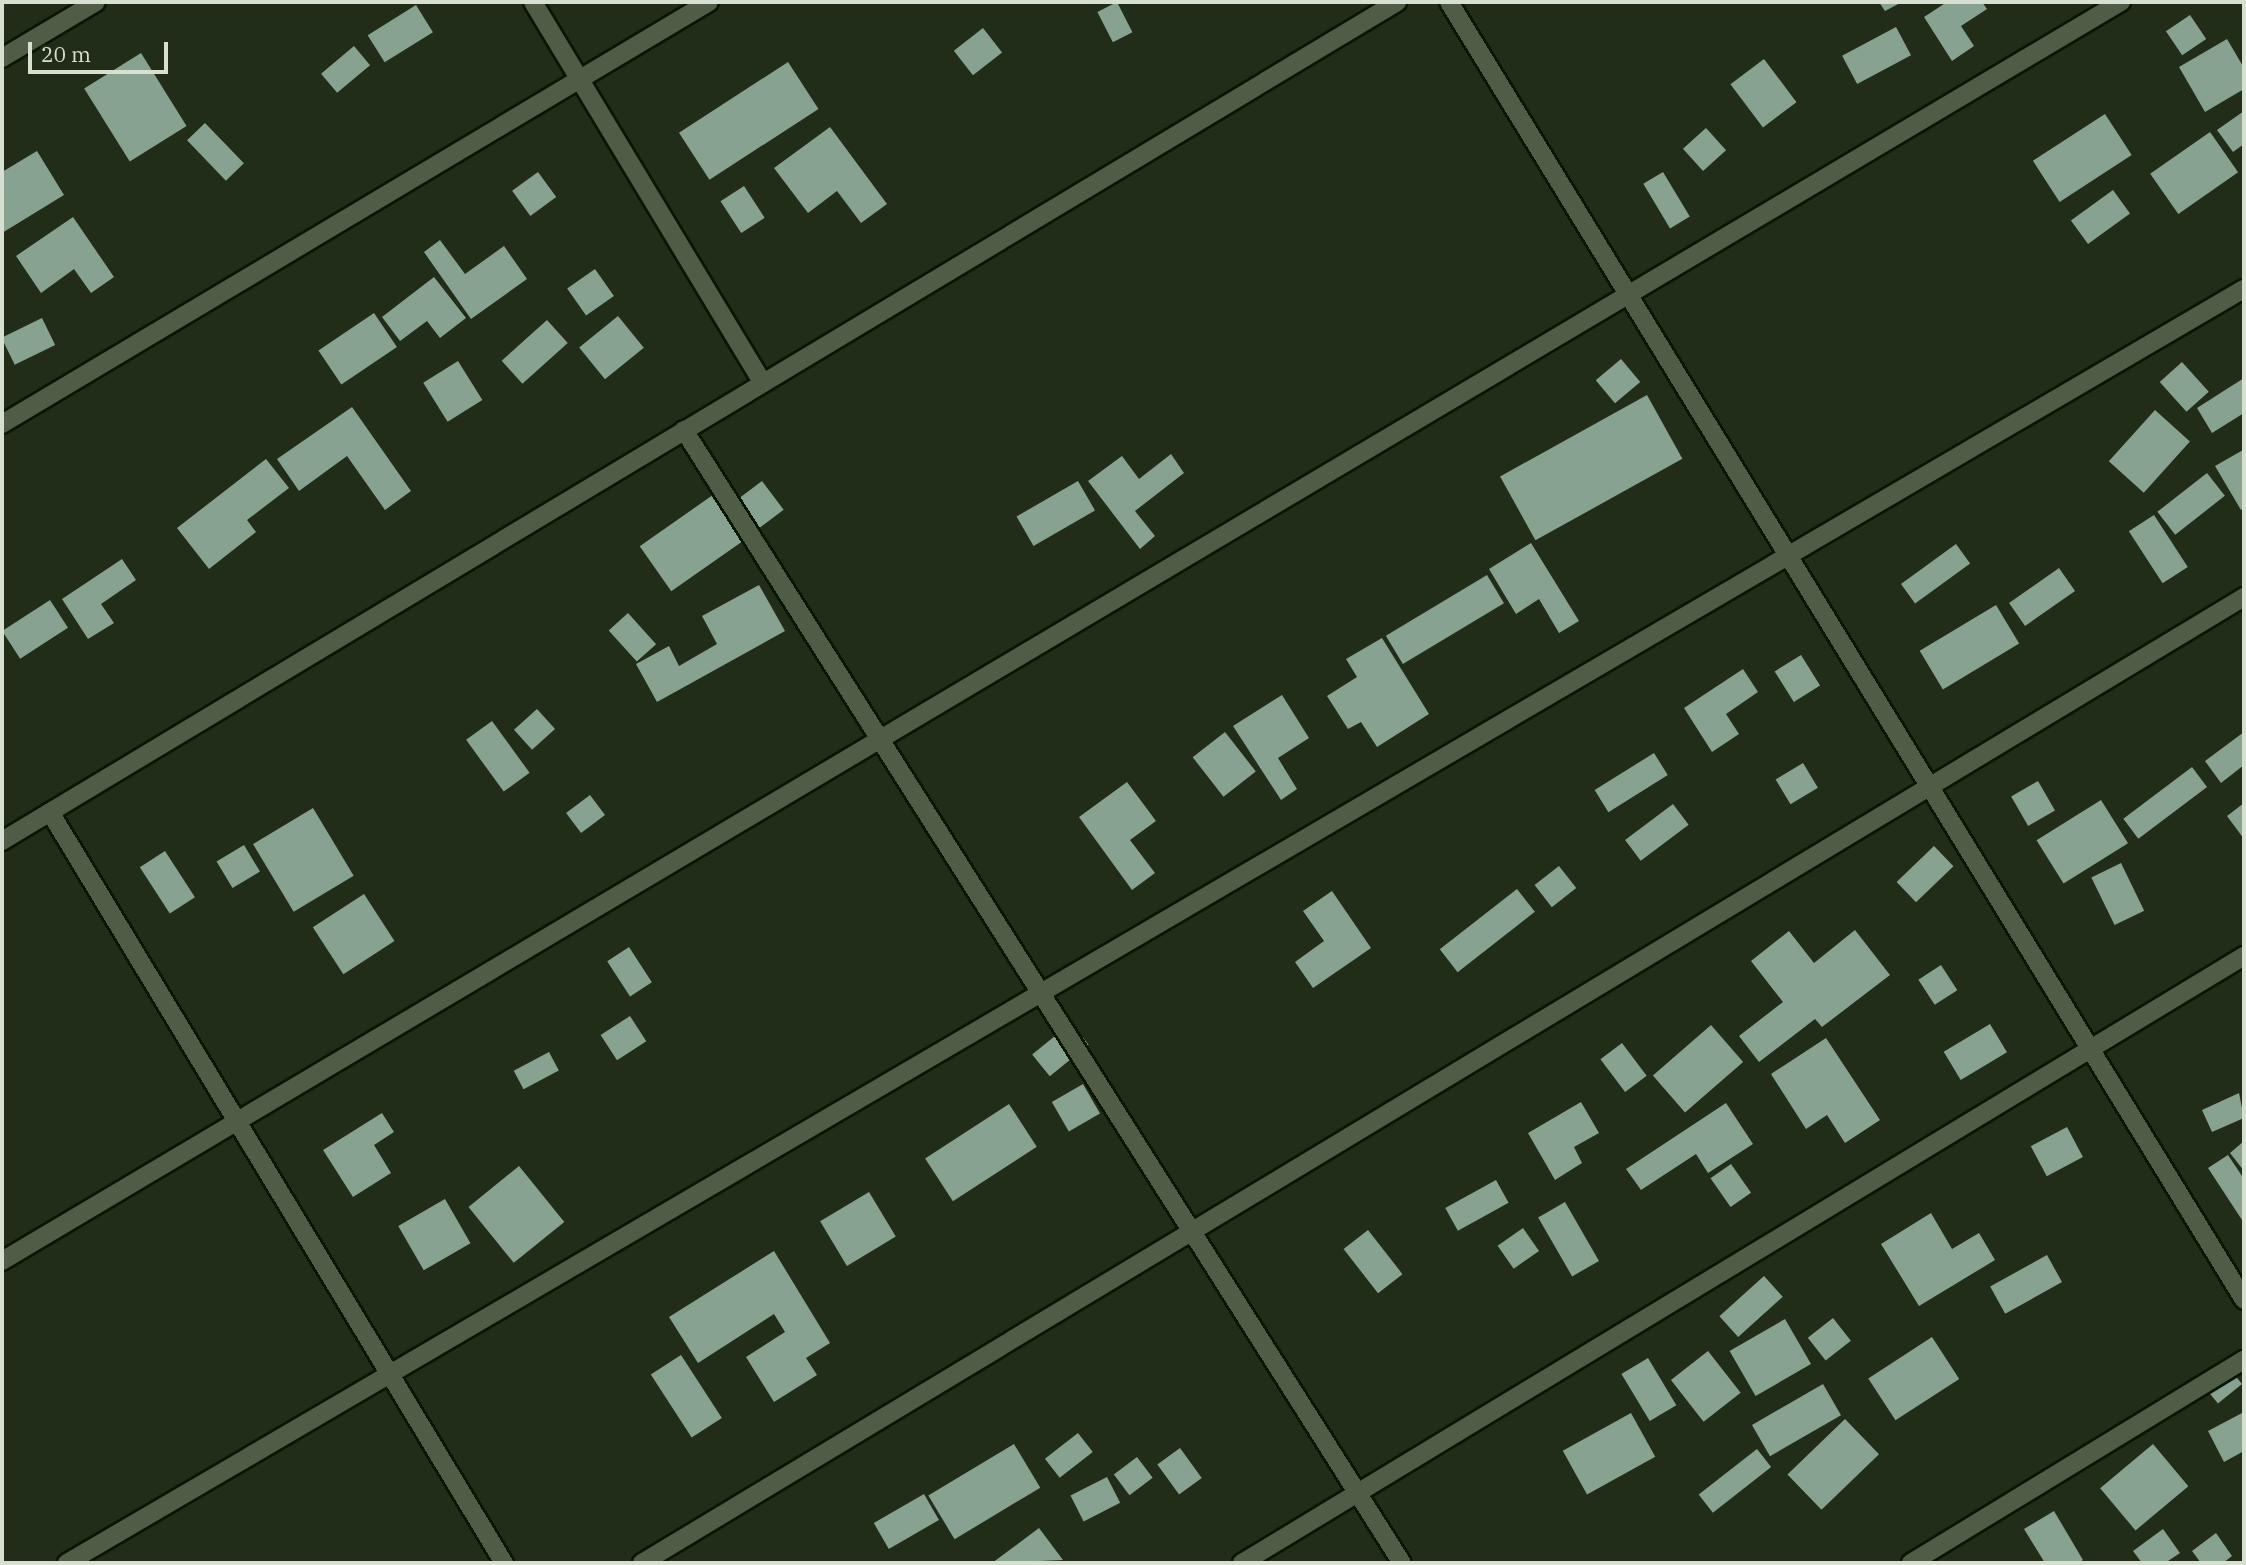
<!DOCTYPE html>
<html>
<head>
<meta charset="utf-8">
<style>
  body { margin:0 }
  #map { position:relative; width:2246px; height:1565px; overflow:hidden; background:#212d18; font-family:"IBM Plex Serif",serif }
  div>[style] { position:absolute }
  .building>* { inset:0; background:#87a290; transform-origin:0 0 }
  .roads { filter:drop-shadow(2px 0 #0a1503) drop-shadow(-2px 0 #0a1503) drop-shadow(0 2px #0a1503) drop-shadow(0 -2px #0a1503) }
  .minor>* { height:18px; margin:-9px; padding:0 9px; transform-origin:9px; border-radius:9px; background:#505d46 }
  span { translate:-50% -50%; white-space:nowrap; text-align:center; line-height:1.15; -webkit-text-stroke:7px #212d18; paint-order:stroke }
  .frame { position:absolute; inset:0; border:4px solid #d7dfd1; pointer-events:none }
  .scale { position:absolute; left:28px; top:42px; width:140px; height:32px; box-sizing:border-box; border:4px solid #d7dfd1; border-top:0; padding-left:9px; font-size:21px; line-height:24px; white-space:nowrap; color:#d7dfd1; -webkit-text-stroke:5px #212d18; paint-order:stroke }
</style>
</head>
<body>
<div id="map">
  <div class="building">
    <div style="left:1117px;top:2px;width:34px;height:22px;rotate:63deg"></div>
    <div style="clip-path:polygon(1879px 2px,1902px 2px,1885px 11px)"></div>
    <div style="clip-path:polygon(1947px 2px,1982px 2px,1987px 9px,1961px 26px,1974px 46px,1952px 61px,1924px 17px)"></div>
    <div style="left:416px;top:5px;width:32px;height:57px;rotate:58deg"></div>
    <div style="left:2190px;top:15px;width:29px;height:29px;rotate:56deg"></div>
    <div style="left:1896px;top:27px;width:32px;height:61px;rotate:62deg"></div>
    <div style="left:983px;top:28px;width:31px;height:37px;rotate:52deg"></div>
    <div style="clip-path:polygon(2227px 39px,2244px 68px,2244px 89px,2205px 112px,2179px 67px)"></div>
    <div style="left:354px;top:46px;width:25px;height:43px;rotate:50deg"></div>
    <div style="left:141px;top:53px;width:86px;height:67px;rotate:58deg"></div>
    <div style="left:1764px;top:59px;width:54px;height:42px;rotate:53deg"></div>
    <div style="left:788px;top:62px;width:56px;height:130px;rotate:57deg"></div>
    <div style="clip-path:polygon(2244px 111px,2244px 144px,2233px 152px,2217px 130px)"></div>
    <div style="left:2105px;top:114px;width:49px;height:86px;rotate:57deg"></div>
    <div style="left:205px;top:123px;width:56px;height:25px;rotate:46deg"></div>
    <div style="clip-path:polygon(830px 127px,887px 204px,861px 223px,837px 191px,808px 213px,774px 168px)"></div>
    <div style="left:1706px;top:128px;width:30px;height:31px;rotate:48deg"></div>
    <div style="left:2210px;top:132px;width:49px;height:73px;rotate:55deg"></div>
    <div style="clip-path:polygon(37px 151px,64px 195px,2px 233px,2px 172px)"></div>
    <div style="left:538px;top:172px;width:31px;height:32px;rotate:54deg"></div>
    <div style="left:1663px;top:172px;width:52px;height:23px;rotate:59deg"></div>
    <div style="left:744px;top:186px;width:38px;height:28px;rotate:57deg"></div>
    <div style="left:2113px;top:190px;width:29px;height:52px;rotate:54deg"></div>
    <div style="clip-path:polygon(73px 217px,114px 277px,91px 293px,74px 269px,41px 293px,16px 256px)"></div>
    <div style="clip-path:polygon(440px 240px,465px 274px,504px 246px,527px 279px,471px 319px,424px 252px)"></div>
    <div style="left:595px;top:269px;width:33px;height:34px;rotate:55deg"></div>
    <div style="clip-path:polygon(434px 277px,466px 318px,440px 338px,427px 321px,400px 341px,382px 317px)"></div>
    <div style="left:374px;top:313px;width:41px;height:67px;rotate:56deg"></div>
    <div style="left:618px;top:316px;width:41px;height:50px;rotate:51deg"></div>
    <div style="left:42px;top:318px;width:30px;height:45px;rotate:64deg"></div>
    <div style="left:547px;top:320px;width:31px;height:61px;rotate:48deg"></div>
    <div style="left:1621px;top:359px;width:30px;height:33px;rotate:50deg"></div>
    <div style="left:458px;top:361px;width:46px;height:41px;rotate:58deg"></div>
    <div style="left:2182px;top:362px;width:40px;height:30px;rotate:48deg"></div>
    <div style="clip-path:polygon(2244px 378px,2244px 413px,2212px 433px,2197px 408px)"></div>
    <div style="left:1647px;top:395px;width:73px;height:168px;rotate:61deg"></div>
    <div style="clip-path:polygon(352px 407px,411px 491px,385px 510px,347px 456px,299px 491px,277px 459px)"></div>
    <div style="left:2155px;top:410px;width:47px;height:69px;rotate:42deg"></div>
    <div style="clip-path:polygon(2243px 450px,2244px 508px,2241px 510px,2215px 466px)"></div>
    <div style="clip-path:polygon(1171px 454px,1184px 473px,1135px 511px,1155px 536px,1140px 549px,1088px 481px,1122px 456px,1139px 479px)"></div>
    <div style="clip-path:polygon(266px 459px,289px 488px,247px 520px,256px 532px,209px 569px,177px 528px)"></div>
    <div style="left:2207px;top:473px;width:29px;height:63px;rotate:52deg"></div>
    <div style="left:762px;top:481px;width:36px;height:30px;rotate:53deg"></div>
    <div style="left:1078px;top:481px;width:34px;height:71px;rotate:60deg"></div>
    <div style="left:720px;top:490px;width:55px;height:98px;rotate:55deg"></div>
    <div style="left:2154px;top:515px;width:62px;height:30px;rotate:57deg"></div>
    <div style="clip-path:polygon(1531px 543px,1579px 621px,1559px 633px,1539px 599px,1516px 614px,1489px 569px)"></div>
    <div style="left:1956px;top:544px;width:24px;height:68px;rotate:54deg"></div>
    <div style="clip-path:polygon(122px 559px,136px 580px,101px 604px,114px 623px,88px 639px,62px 599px)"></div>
    <div style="left:2059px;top:568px;width:28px;height:61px;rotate:55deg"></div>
    <div style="left:1487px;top:575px;width:33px;height:118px;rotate:59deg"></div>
    <div style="clip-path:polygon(759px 585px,785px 631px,657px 702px,636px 664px,669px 646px,679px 666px,717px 644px,702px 616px)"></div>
    <div style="left:50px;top:600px;width:33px;height:57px;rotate:57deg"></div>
    <div style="left:1996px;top:605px;width:45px;height:89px;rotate:59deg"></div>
    <div style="left:628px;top:613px;width:42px;height:26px;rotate:48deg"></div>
    <div style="clip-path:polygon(1382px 638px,1429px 714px,1377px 747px,1361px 722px,1348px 729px,1327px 696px,1357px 677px,1346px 659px)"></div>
    <div style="left:1801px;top:655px;width:36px;height:31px;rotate:58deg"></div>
    <div style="clip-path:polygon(1743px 669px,1758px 692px,1726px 714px,1739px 734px,1712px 752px,1684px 708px)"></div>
    <div style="clip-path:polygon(1282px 695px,1309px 738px,1278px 758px,1297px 789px,1281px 800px,1233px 726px)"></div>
    <div style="left:537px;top:709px;width:27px;height:31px;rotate:48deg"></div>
    <div style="left:492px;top:721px;width:64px;height:32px;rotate:54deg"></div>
    <div style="left:1225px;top:732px;width:50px;height:41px;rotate:52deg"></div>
    <div style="clip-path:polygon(2244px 732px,2244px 765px,2221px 783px,2205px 761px)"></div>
    <div style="left:1654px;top:753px;width:26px;height:70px;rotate:58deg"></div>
    <div style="left:1803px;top:763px;width:29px;height:32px;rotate:59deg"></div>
    <div style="left:2192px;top:767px;width:25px;height:86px;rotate:53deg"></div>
    <div style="left:2038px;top:781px;width:34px;height:31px;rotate:60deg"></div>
    <div style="clip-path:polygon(1127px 782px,1156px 821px,1130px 840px,1155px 873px,1132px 890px,1079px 817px)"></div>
    <div style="left:590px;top:795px;width:25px;height:30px;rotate:53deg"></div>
    <div style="left:2101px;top:800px;width:51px;height:76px;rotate:58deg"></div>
    <div style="clip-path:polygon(2244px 803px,2244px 839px,2227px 816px)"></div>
    <div style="left:1673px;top:804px;width:26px;height:60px;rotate:53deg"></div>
    <div style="left:313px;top:808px;width:79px;height:70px;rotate:59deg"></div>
    <div style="left:244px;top:845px;width:31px;height:32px;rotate:59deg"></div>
    <div style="left:1934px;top:846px;width:28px;height:52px;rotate:46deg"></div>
    <div style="left:165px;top:851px;width:55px;height:30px;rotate:57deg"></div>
    <div style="left:2121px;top:863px;width:53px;height:33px;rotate:64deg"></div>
    <div style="left:1559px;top:866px;width:28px;height:31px;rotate:52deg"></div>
    <div style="left:1517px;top:889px;width:29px;height:98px;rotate:52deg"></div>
    <div style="clip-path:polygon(1332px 891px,1371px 948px,1313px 988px,1295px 962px,1324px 941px,1303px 911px)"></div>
    <div style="left:364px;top:894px;width:56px;height:61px;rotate:57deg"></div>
    <div style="clip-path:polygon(1855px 930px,1890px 975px,1822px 1027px,1815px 1019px,1759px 1062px,1739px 1036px,1783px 1002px,1751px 961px,1789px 931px,1814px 963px)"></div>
    <div style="left:629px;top:947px;width:42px;height:26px;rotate:57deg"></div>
    <div style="left:1941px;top:965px;width:30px;height:27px;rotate:57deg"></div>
    <div style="left:630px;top:1016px;width:30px;height:35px;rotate:57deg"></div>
    <div style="left:1071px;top:1023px;width:28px;height:50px;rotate:51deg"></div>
    <div style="left:1990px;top:1024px;width:33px;height:54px;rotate:59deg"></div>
    <div style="left:1711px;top:1025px;width:49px;height:77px;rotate:49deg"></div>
    <div style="clip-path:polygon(1826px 1038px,1880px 1120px,1845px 1143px,1827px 1115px,1806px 1129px,1771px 1074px)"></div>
    <div style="left:1622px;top:1043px;width:41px;height:27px;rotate:53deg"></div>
    <div style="left:549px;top:1052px;width:21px;height:40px;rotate:62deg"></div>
    <div style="left:1083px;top:1084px;width:34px;height:36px;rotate:60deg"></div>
    <div style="clip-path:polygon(2239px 1093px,2244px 1118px,2212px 1132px,2202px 1110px)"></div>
    <div style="clip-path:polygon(1581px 1102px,1599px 1133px,1574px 1147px,1582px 1163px,1555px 1180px,1528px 1133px)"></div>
    <div style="clip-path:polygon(1726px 1103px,1753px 1144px,1708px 1173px,1696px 1154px,1641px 1190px,1626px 1169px)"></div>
    <div style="left:1009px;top:1104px;width:51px;height:100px;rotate:57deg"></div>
    <div style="clip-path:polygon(382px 1113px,394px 1132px,374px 1145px,391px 1173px,353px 1197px,323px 1150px)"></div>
    <div style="left:2067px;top:1127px;width:34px;height:41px;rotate:62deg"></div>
    <div style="clip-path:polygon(2244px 1141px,2244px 1171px,2230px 1153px)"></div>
    <div style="clip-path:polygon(2228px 1155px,2244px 1179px,2242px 1220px,2208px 1168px)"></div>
    <div style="left:1731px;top:1164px;width:35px;height:25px;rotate:55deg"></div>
    <div style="left:519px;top:1166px;width:72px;height:65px;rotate:51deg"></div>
    <div style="left:1496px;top:1180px;width:26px;height:58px;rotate:61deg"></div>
    <div style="left:869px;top:1192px;width:52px;height:57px;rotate:59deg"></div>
    <div style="left:445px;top:1199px;width:51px;height:54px;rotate:60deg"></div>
    <div style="left:1565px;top:1202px;width:68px;height:31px;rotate:60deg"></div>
    <div style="clip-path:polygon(1931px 1213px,1952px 1249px,1979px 1233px,1995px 1260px,1919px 1306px,1881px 1244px)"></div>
    <div style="left:1523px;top:1228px;width:28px;height:31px;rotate:55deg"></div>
    <div style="left:1368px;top:1230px;width:56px;height:31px;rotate:52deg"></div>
    <div style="clip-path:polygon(774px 1251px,830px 1343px,806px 1358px,817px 1375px,774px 1402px,746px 1357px,785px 1332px,774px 1314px,698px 1363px,669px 1317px)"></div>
    <div style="left:2047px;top:1255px;width:31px;height:65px;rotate:61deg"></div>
    <div style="left:1764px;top:1276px;width:28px;height:60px;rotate:48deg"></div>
    <div style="left:1833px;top:1318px;width:29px;height:32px;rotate:52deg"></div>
    <div style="left:1785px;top:1319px;width:52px;height:64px;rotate:60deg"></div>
    <div style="left:1932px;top:1337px;width:50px;height:76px;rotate:57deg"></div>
    <div style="left:1708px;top:1351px;width:53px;height:47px;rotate:52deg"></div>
    <div style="left:681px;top:1355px;width:75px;height:36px;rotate:57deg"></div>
    <div style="left:1648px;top:1358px;width:55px;height:31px;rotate:59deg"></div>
    <div style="left:2225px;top:1363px;width:27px;height:31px;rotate:51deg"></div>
    <div style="left:1823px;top:1384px;width:36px;height:82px;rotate:60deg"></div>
    <div style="clip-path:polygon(2244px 1412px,2244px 1451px,2224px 1462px,2208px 1431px)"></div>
    <div style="left:1631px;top:1413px;width:50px;height:78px;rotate:61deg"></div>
    <div style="left:1845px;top:1419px;width:49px;height:80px;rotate:46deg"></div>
    <div style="left:1078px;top:1433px;width:24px;height:42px;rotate:52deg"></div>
    <div style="left:1014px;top:1444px;width:51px;height:100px;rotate:59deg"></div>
    <div style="left:2153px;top:1444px;width:55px;height:69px;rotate:50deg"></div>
    <div style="left:1180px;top:1448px;width:37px;height:28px;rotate:54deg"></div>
    <div style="left:1757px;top:1449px;width:23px;height:74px;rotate:52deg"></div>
    <div style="left:1137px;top:1457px;width:26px;height:29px;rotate:53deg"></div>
    <div style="left:1107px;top:1477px;width:29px;height:41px;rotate:63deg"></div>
    <div style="left:924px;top:1494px;width:30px;height:58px;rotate:60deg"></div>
    <div style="clip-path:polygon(2054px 1511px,2083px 1560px,2078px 1563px,2045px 1563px,2024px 1529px)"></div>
    <div style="clip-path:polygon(1039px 1528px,1063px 1560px,992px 1563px)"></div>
    <div style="clip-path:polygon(2163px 1529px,2180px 1553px,2165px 1563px,2142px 1563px,2133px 1551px)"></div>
    <div style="clip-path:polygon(2216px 1533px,2232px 1556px,2223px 1563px,2201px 1563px,2192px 1551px)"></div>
  </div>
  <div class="roads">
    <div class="minor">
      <div style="left:533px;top:2px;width:445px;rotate:58.9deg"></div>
      <div style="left:1449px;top:2px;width:1522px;rotate:58.51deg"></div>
      <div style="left:2px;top:58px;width:109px;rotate:-30.8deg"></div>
      <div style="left:2px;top:424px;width:823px;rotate:-30.83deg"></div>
      <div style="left:684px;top:430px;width:1341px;rotate:57.64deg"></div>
      <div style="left:50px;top:812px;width:878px;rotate:58.85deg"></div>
      <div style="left:2px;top:841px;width:1628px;rotate:-31.02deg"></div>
      <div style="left:2px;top:1261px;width:2465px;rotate:-30.72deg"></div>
      <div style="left:67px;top:1563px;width:2522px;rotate:-30.34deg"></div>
      <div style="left:642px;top:1563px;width:1871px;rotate:-31.09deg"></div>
      <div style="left:1242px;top:1563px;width:1172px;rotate:-31.21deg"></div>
      <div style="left:1911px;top:1563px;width:390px;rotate:-31.4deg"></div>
    </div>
  </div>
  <div class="frame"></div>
  <div class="scale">20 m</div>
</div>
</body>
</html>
